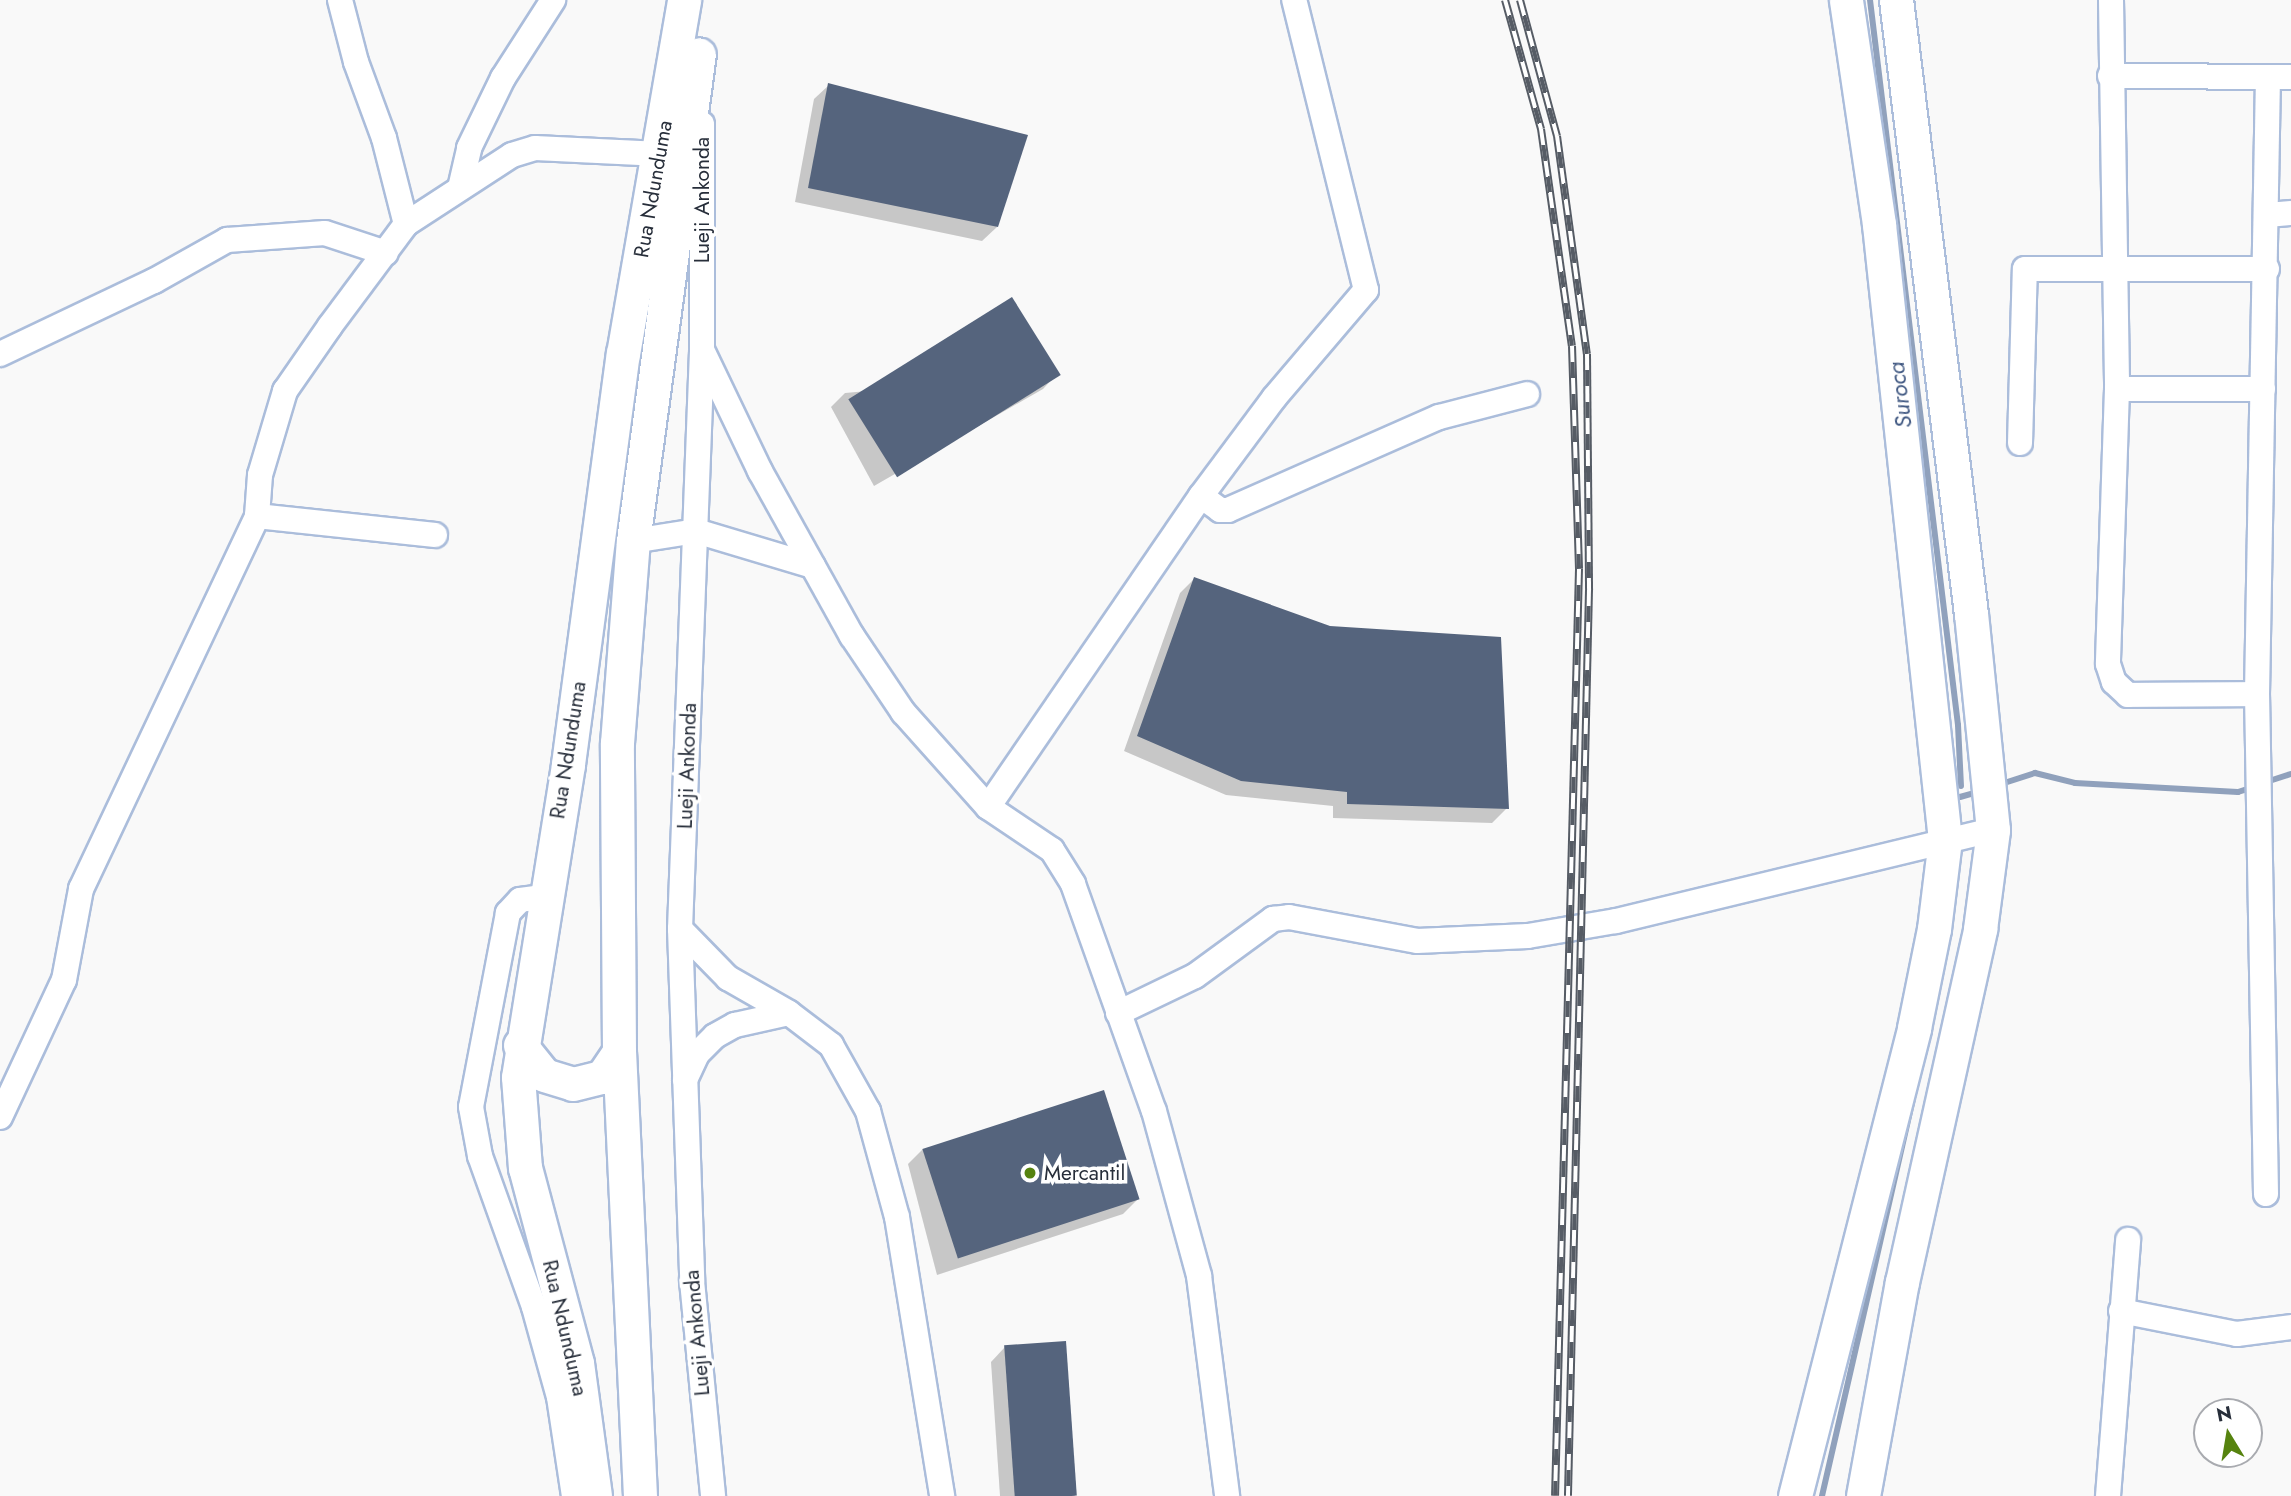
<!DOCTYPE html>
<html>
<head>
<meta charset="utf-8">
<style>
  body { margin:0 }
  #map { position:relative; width:2291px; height:1496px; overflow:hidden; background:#f9f9f9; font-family:Jost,sans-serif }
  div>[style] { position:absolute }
  .shadow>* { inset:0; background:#0003 }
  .stream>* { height:6px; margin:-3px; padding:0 3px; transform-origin:3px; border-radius:3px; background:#90a1bc }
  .building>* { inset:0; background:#55647d; transform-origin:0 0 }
  .roads { filter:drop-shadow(2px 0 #abbddb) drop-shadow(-2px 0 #abbddb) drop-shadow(0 2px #abbddb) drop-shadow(0 -2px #abbddb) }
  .minor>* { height:24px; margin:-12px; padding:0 12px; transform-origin:12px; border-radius:12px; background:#fff }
  .secondary>* { height:33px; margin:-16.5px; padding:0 16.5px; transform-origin:16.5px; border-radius:16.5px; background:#fff }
  .rail>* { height:8px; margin-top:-4px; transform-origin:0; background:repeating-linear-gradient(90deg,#fff 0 16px,#565c65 0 32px); box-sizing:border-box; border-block:2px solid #565c65 }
  .dots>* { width:19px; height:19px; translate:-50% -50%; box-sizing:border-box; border:4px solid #fff; border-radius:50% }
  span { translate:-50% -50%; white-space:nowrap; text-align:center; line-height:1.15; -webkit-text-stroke:7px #fff; paint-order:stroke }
  .street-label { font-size:21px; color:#272e3a }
  .poi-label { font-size:21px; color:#272e3a }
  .left { translate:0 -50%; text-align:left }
  .water-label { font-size:23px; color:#3f5781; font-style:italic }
  .north { position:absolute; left:2193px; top:1398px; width:70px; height:70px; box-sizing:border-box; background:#fff; border:2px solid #a9abb0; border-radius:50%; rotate:349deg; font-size:19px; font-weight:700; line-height:28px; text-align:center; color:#272e3a }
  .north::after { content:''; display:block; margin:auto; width:24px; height:32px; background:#56830f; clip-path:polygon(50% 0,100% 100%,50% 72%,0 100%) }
</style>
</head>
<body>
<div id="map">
  <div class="shadow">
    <div style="clip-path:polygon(829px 85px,997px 227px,982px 241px,795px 202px,814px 99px)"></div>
    <div style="clip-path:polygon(1057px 374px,1043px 389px,874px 486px,831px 407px,845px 393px)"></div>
    <div style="clip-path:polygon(1194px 579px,1507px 808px,1492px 823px,1333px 818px,1333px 806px,1226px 795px,1124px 751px,1180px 593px)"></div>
    <div style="clip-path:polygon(923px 1149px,1138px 1199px,1123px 1214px,937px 1275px,908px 1164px)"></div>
    <div style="clip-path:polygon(1005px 1347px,1075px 1496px,1000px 1496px,991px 1362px)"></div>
  </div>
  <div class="stream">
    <div style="left:1870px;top:0;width:730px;rotate:83.08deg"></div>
    <div style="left:1958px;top:725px;width:61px;rotate:87.2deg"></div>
    <div style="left:2263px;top:783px;width:29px;rotate:-18deg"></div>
    <div style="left:1998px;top:785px;width:39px;rotate:-18deg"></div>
    <div style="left:2035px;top:773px;width:41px;rotate:14deg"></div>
    <div style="left:2075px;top:783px;width:163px;rotate:3.2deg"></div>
    <div style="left:2238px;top:792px;width:16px;rotate:-18deg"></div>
    <div style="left:1960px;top:797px;width:19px;rotate:-16deg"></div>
    <div style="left:1822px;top:1496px;width:407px;rotate:-77.1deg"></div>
  </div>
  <div class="building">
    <div style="clip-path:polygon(828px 83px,1028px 135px,998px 227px,808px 188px)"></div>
    <div style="left:1012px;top:297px;width:92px;height:193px;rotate:58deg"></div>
    <div style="clip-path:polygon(1194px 577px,1330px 626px,1501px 637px,1509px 809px,1347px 804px,1347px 792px,1241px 781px,1137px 736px)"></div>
    <div style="left:1104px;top:1090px;width:115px;height:191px;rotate:72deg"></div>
    <div style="left:1066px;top:1341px;width:155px;height:62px;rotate:86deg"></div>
  </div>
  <div class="roads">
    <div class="minor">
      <div style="left:340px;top:0;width:64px;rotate:75.5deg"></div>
      <div style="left:356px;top:62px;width:81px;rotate:69.8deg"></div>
      <div style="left:384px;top:138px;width:89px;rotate:75.7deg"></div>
      <div style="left:2111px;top:0;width:389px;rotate:89.1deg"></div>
      <div style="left:2117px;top:389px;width:275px;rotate:91.9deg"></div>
      <div style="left:2108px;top:664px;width:19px;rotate:72deg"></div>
      <div style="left:2114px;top:682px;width:19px;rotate:43deg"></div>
      <div style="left:2128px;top:695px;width:129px;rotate:-0.4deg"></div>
      <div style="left:2110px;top:76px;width:181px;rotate:0.3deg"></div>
      <div style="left:702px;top:124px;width:227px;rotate:90deg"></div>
      <div style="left:702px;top:351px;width:578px;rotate:92.18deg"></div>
      <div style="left:680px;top:929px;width:352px;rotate:88deg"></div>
      <div style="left:692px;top:1281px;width:216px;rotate:84.4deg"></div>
      <div style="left:461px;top:184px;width:37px;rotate:-77deg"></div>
      <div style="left:469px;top:148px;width:78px;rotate:-64.1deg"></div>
      <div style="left:503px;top:78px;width:93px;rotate:-57.3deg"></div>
      <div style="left:2268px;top:215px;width:23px;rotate:-5deg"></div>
      <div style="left:0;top:354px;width:170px;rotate:-25.4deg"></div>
      <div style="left:154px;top:281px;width:84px;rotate:-29.3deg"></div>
      <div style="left:227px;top:240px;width:98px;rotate:-4.1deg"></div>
      <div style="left:325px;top:233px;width:64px;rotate:18.2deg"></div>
      <div style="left:704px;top:354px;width:130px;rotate:64.4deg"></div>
      <div style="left:760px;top:471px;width:189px;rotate:60.9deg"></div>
      <div style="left:852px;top:636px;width:92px;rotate:56.1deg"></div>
      <div style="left:903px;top:712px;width:127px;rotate:48.2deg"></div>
      <div style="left:988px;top:807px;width:77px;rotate:33.9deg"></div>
      <div style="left:1052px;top:850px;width:40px;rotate:58deg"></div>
      <div style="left:1073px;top:884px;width:241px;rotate:70.4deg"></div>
      <div style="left:1154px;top:1111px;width:171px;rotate:74.7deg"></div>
      <div style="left:1199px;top:1276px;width:222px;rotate:82.7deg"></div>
      <div style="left:2117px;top:389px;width:146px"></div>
      <div style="left:2020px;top:443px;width:174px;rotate:-88.4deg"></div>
      <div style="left:2025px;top:269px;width:242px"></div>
      <div style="left:1201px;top:496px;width:24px;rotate:36deg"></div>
      <div style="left:1220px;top:510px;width:8px"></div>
      <div style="left:1228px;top:510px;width:231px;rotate:-23.8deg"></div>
      <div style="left:1439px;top:417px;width:91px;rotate:-14.6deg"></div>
      <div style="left:257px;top:516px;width:179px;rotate:6.1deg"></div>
      <div style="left:633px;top:541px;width:64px;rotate:-9deg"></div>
      <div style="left:696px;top:531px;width:122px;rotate:16.7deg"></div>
      <div style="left:988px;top:807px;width:377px;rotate:-55.6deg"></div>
      <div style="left:1201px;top:496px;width:122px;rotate:-53.3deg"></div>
      <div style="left:1274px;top:398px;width:142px;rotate:-49.6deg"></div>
      <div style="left:1366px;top:290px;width:299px;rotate:-103.9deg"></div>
      <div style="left:543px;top:897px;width:23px;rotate:173deg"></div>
      <div style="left:520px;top:900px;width:18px;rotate:133deg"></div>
      <div style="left:508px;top:913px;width:197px;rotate:100.8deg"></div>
      <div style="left:471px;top:1107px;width:50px;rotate:79.6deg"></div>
      <div style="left:480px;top:1156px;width:160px;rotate:70.3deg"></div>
      <div style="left:534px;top:1307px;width:93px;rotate:74.5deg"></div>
      <div style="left:559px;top:1397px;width:100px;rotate:81.4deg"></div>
      <div style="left:680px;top:929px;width:69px;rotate:45.6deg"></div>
      <div style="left:728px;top:978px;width:70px;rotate:29.8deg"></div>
      <div style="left:789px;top:1013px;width:53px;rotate:37.3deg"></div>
      <div style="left:831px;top:1045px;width:76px;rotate:60.7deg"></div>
      <div style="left:868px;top:1111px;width:110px;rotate:74.7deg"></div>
      <div style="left:897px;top:1217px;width:283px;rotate:80.8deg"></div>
      <div style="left:1118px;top:1013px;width:85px;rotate:-25.7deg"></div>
      <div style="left:1195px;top:976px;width:97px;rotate:-36.2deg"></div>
      <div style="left:1273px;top:919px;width:16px;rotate:-7deg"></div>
      <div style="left:1289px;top:917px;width:130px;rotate:10.6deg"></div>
      <div style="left:1417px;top:941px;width:111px;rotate:-2.6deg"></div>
      <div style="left:1528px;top:936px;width:89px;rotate:-9.7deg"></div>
      <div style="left:1616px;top:921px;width:388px;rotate:-13.6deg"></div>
      <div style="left:685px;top:1080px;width:29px;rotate:-65deg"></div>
      <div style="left:697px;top:1054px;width:25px;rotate:-45deg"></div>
      <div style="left:715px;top:1036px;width:23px;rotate:-29deg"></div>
      <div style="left:735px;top:1025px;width:55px;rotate:-12.5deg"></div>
      <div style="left:0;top:1117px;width:151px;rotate:-65deg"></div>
      <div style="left:64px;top:980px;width:93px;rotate:-79.4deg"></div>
      <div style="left:81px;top:889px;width:412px;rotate:-64.7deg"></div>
      <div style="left:257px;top:516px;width:41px;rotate:-85.8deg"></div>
      <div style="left:260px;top:475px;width:88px;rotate:-73.4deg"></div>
      <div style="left:285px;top:391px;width:79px;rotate:-55.3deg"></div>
      <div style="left:330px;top:326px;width:127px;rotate:-53.3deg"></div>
      <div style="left:406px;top:224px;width:126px;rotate:-33.1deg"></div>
      <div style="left:512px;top:155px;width:24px;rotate:-17deg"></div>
      <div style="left:535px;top:148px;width:126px;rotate:2.7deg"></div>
      <div style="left:2266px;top:1194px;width:500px;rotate:-91.03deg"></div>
      <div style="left:2257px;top:694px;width:617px;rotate:-88.98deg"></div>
      <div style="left:2121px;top:1311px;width:118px;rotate:11.2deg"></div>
      <div style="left:2237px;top:1334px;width:54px;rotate:-7.4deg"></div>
      <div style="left:2108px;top:1496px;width:257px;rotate:-85.5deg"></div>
    </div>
    <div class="secondary">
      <div style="left:520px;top:1045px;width:38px;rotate:51deg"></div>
      <div style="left:544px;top:1075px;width:30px;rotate:17deg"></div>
      <div style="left:573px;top:1084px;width:30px;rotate:-14deg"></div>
      <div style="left:602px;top:1077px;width:30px;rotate:-56deg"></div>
      <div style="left:595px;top:1496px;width:134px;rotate:-97.7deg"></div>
      <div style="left:577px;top:1363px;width:202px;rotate:-104.9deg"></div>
      <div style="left:525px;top:1168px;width:91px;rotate:-94.4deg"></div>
      <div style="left:518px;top:1077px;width:317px;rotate:-80.9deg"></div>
      <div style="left:568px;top:764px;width:414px;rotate:-82.4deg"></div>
      <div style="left:623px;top:354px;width:359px;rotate:-80.2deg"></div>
      <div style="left:640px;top:1496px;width:444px;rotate:-92.7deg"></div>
      <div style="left:619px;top:1052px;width:309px;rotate:-90.4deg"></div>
      <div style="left:617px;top:743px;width:203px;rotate:-85.5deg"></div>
      <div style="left:633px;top:541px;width:491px;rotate:-82.3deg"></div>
      <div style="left:1795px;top:1496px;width:483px;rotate:-75.7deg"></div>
      <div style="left:1914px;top:1028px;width:101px;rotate:-78.6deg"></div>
      <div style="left:1934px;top:929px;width:90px;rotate:-83deg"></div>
      <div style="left:1945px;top:840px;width:620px;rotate:-96.12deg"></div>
      <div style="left:1879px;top:224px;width:226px;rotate:-98.4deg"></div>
      <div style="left:1863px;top:1496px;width:218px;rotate:-79.7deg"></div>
      <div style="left:1902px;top:1282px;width:362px;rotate:-77.5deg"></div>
      <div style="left:1980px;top:929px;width:100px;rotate:-82.5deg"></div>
      <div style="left:1993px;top:830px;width:217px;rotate:-95.8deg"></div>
      <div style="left:1971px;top:614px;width:619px;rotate:-96.96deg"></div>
    </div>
  </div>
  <div class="rail">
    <div style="left:1505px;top:0;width:134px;rotate:74.4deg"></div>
    <div style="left:1541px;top:129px;width:219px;rotate:81.9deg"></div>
    <div style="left:1572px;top:346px;width:223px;rotate:88.2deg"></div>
    <div style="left:1579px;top:569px;width:927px;rotate:91.48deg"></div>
    <div style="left:1520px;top:0;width:141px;rotate:74.8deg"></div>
    <div style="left:1557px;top:136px;width:220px;rotate:82.2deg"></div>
    <div style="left:1587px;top:354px;width:236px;rotate:89.5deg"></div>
    <div style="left:1589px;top:590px;width:906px;rotate:91.33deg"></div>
  </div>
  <div class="dots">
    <div style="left:1030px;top:1173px;background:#56830f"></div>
  </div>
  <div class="street-label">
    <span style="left:653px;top:189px;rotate:-80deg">Rua Ndunduma</span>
    <span style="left:702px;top:200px;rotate:-90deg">Lueji Ankonda</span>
    <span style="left:568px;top:750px;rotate:-81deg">Rua Ndunduma</span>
    <span style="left:687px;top:766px;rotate:-88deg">Lueji Ankonda</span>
    <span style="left:565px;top:1328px;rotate:77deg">Rua Ndunduma</span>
    <span style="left:697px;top:1333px;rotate:-95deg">Lueji Ankonda</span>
  </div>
  <div class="poi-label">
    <span class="left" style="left:1044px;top:1173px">Mercantil</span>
  </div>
  <div class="water-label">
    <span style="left:1900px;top:395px;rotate:-97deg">Suroca</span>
  </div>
  <div class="north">N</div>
</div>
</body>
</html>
